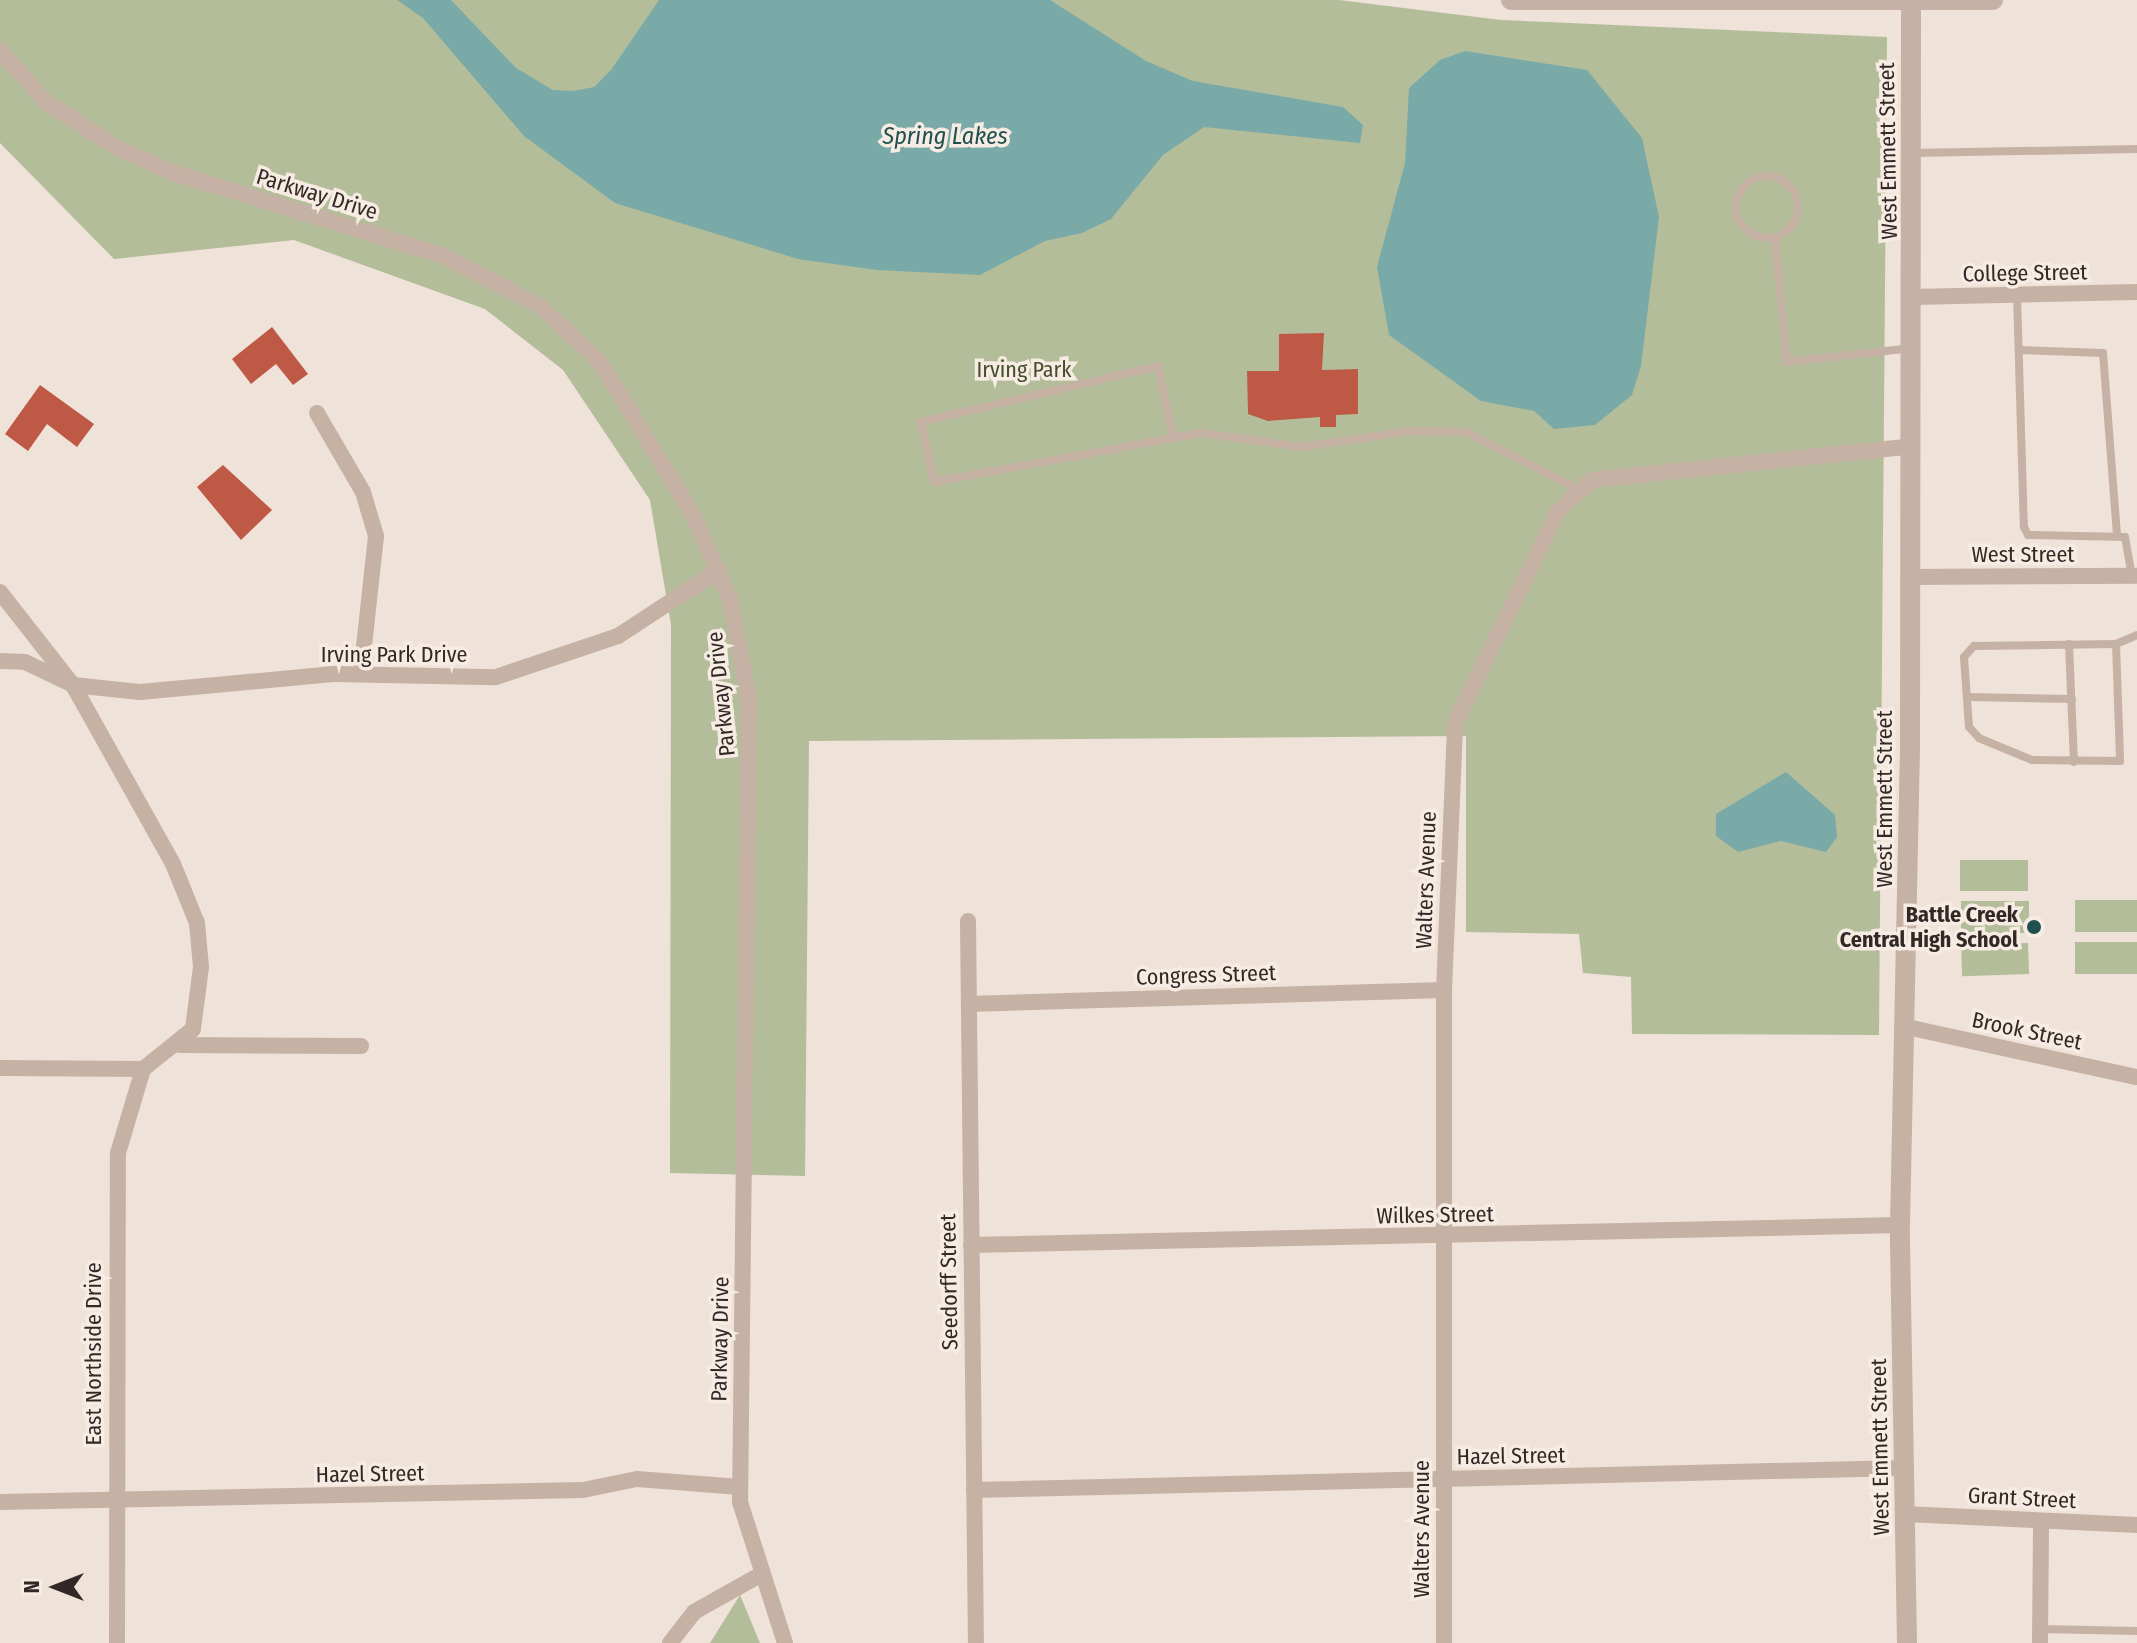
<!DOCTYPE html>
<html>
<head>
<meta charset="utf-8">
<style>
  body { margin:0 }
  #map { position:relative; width:2137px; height:1643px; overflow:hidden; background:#efe2d8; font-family:"Fira Sans Condensed",sans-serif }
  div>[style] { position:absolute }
  .green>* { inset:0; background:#b4bd99; transform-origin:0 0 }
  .water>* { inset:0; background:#79aaa8 }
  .building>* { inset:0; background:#be5946 }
  .service>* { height:8px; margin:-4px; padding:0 4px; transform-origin:4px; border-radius:4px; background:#c6b1a5 }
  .service>.ring { margin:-4px; padding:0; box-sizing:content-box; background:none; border:8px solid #c6b1a5; border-radius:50% }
  .minor>* { height:16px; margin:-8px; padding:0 8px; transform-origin:8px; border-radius:8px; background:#c6b1a5 }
  .tertiary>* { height:20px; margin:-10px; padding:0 10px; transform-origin:10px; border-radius:10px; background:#c6b1a5 }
  .dots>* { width:22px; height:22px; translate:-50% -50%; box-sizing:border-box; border:4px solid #f7ece3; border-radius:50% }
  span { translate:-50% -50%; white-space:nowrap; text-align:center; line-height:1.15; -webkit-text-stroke:7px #f7ece3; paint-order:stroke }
  .street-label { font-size:22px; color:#322826 }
  .park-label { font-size:22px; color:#454f2b }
  .poi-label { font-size:22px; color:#322826; font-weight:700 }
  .right { translate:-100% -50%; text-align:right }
  .water-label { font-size:24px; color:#1e514f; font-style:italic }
  .north { position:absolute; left:16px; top:1547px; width:80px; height:80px; -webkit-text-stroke:6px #f7ece3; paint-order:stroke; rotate:270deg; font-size:22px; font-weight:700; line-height:32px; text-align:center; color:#322826 }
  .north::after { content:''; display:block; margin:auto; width:28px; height:36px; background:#322826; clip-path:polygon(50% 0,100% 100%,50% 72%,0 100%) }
</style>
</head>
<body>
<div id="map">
  <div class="green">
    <div style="clip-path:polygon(0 0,1339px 0,1501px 20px,1887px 37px,1879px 1035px,1632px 1034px,1631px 977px,1583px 973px,1579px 934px,1466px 932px,1466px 736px,809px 741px,805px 1176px,670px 1173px,671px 625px,650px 500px,563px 370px,485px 309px,294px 240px,114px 259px,0 143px)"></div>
    <div style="left:2028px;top:860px;width:31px;height:68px;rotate:90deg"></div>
    <div style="left:2137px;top:900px;width:32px;height:62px;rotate:90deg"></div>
    <div style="left:2029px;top:901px;width:32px;height:68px;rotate:90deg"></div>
    <div style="left:2137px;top:942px;width:32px;height:62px;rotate:90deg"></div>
    <div style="left:2028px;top:943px;width:31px;height:67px;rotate:88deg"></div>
    <div style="clip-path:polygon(740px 1595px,760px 1643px,710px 1643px)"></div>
  </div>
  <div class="water">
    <div style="clip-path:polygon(397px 0,451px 0,516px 68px,553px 90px,573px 91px,594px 87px,611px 70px,659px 0,1050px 0,1146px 61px,1193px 81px,1343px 107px,1363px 125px,1360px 143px,1204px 127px,1163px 155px,1111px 219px,1082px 233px,1045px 241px,980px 275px,877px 270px,798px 259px,615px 203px,524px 136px,423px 18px)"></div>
    <div style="clip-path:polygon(1465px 51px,1587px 70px,1642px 138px,1659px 217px,1641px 366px,1632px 395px,1595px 425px,1554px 429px,1534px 411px,1481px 401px,1389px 335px,1377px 267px,1405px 163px,1409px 88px,1440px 60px)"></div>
    <div style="clip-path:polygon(1786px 772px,1835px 815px,1837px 837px,1826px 852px,1781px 841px,1738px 852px,1716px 836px,1716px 814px)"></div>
  </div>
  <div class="building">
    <div style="clip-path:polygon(272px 327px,308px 374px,293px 385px,276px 364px,251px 384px,232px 359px)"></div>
    <div style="clip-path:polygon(1324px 333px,1322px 370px,1358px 369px,1358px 414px,1336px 415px,1336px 427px,1320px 427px,1320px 417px,1268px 421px,1248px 414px,1247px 371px,1279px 371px,1279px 334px)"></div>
    <div style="clip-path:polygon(40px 385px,94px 424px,77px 447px,47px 424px,28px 451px,5px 434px)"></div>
    <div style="clip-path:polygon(223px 465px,272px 510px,241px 540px,197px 487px)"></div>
  </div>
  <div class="service">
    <div style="left:1912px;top:153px;width:225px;rotate:-1deg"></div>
    <div class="ring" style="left:1736px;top:176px;width:54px;height:54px"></div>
    <div style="left:1775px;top:237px;width:126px;rotate:84.5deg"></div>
    <div style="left:1787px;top:362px;width:126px;rotate:-6.4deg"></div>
    <div style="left:2017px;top:295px;width:232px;rotate:88.3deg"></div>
    <div style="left:2024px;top:527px;width:9px;rotate:63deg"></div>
    <div style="left:2028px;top:535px;width:97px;rotate:1.2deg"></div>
    <div style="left:2125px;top:537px;width:40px;rotate:80deg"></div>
    <div style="left:2020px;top:350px;width:83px;rotate:2.1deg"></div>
    <div style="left:2103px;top:353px;width:181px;rotate:85.6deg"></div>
    <div style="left:1173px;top:437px;width:73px;rotate:-101.9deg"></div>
    <div style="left:1158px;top:366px;width:244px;rotate:166.7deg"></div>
    <div style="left:921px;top:422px;width:61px;rotate:77.8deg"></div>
    <div style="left:934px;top:482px;width:270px;rotate:-10.4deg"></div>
    <div style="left:1200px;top:433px;width:103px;rotate:7.8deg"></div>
    <div style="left:1302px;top:447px;width:109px;rotate:-8.4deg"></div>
    <div style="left:1410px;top:431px;width:56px;rotate:1deg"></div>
    <div style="left:1466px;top:432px;width:128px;rotate:27deg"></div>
    <div style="left:2069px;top:644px;width:118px;rotate:87.6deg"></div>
    <div style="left:2116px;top:644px;width:117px;rotate:88deg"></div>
    <div style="left:2120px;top:761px;width:88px;rotate:-179.3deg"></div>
    <div style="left:2032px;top:760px;width:57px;rotate:-157.5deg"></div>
    <div style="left:1979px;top:738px;width:15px;rotate:-132deg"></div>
    <div style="left:1969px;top:727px;width:70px;rotate:-94.1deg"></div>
    <div style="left:1964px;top:657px;width:15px;rotate:-48deg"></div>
    <div style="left:1974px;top:646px;width:142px;rotate:-0.8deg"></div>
    <div style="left:2116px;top:644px;width:23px;rotate:-23deg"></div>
    <div style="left:1967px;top:697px;width:105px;rotate:1.1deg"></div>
    <div style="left:2041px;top:1629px;width:96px;rotate:1.2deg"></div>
  </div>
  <div class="minor">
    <div style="left:0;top:50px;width:68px;rotate:48.6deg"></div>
    <div style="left:45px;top:101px;width:86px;rotate:33.1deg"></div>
    <div style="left:117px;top:148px;width:62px;rotate:23.7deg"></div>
    <div style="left:174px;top:173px;width:282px;rotate:17.1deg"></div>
    <div style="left:444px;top:256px;width:110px;rotate:27.7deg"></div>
    <div style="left:541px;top:307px;width:81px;rotate:43deg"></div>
    <div style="left:600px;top:362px;width:179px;rotate:58.7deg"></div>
    <div style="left:693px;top:515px;width:92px;rotate:66.2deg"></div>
    <div style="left:730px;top:599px;width:103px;rotate:79.3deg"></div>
    <div style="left:749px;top:700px;width:802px;rotate:90.64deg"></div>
    <div style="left:740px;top:1502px;width:148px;rotate:72.3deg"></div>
    <div style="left:1913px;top:297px;width:224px;rotate:-1.3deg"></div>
    <div style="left:317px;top:413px;width:91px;rotate:59.8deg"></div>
    <div style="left:363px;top:492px;width:46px;rotate:73.5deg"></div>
    <div style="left:376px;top:536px;width:138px;rotate:96.2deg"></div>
    <div style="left:1909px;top:577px;width:228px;rotate:-0.3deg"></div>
    <div style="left:0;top:592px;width:118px;rotate:51.9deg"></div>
    <div style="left:73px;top:685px;width:205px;rotate:60.8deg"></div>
    <div style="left:173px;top:864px;width:64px;rotate:67.9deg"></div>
    <div style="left:197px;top:923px;width:44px;rotate:84.8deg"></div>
    <div style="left:201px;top:967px;width:63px;rotate:97.4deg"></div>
    <div style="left:193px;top:1029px;width:64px;rotate:141.3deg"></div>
    <div style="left:143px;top:1069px;width:143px;rotate:-179.6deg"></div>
    <div style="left:0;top:661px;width:25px;rotate:2deg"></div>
    <div style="left:25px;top:662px;width:53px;rotate:25.6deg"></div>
    <div style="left:73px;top:685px;width:67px;rotate:6deg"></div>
    <div style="left:140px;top:692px;width:194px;rotate:-5.3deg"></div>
    <div style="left:333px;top:674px;width:163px;rotate:1.1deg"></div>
    <div style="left:496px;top:677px;width:129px;rotate:-18.6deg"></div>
    <div style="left:618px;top:636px;width:121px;rotate:-33.2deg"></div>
    <div style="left:968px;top:921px;width:722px;rotate:89.37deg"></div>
    <div style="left:969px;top:1004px;width:475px;rotate:-1.7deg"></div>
    <div style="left:1907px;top:1027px;width:235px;rotate:12.3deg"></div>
    <div style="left:180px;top:1045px;width:181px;rotate:0.3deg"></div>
    <div style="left:971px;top:1245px;width:929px;rotate:-1.23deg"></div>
    <div style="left:974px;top:1490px;width:930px;rotate:-1.36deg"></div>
    <div style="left:0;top:1502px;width:583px;rotate:-1.18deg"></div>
    <div style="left:583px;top:1490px;width:55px;rotate:-11.5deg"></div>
    <div style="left:637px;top:1479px;width:103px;rotate:4.4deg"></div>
    <div style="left:1905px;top:1514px;width:232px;rotate:2.7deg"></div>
    <div style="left:117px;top:1643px;width:490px;rotate:-89.9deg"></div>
    <div style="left:118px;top:1153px;width:88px;rotate:-73.4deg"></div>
    <div style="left:670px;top:1643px;width:39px;rotate:-52deg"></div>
    <div style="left:694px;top:1612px;width:76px;rotate:-29.3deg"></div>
    <div style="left:1444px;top:1643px;width:653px;rotate:-90deg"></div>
    <div style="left:1444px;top:990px;width:267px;rotate:-87.6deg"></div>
    <div style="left:1455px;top:723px;width:236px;rotate:-64.1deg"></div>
    <div style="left:1558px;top:511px;width:45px;rotate:-43.2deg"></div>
    <div style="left:1591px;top:480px;width:323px;rotate:-6deg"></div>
    <div style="left:2040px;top:1643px;width:121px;rotate:-89.5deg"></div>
  </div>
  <div class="tertiary">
    <div style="left:1511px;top:0;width:482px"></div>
    <div style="left:1907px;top:1643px;width:418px;rotate:-91deg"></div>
    <div style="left:1900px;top:1225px;width:485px;rotate:-88.8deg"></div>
    <div style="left:1910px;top:740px;width:740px;rotate:-89.92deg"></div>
  </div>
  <div class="dots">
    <div style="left:2034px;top:927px;background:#1e514f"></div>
  </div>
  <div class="street-label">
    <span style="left:1888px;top:151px;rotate:-91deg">West Emmett Street</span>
    <span style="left:317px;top:194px;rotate:17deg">Parkway Drive</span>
    <span style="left:2025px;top:273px;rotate:-1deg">College Street</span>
    <span style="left:2023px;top:555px">West Street</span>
    <span style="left:394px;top:655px">Irving Park Drive</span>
    <span style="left:721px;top:694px;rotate:-96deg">Parkway Drive</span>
    <span style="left:1885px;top:799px;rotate:-90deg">West Emmett Street</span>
    <span style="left:1426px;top:880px;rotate:-88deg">Walters Avenue</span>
    <span style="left:1206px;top:975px;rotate:-2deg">Congress Street</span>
    <span style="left:2027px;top:1031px;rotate:12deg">Brook Street</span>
    <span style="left:1435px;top:1215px;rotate:-1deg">Wilkes Street</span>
    <span style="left:949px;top:1282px;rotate:-91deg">Seedorff Street</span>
    <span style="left:720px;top:1339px;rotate:-89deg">Parkway Drive</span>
    <span style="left:94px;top:1354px;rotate:-90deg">East Northside Drive</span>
    <span style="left:1880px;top:1447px;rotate:-91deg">West Emmett Street</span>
    <span style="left:1511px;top:1456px;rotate:-1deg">Hazel Street</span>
    <span style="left:370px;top:1474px;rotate:-1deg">Hazel Street</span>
    <span style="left:2022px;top:1498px;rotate:3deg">Grant Street</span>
    <span style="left:1422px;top:1529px;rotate:-90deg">Walters Avenue</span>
  </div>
  <div class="park-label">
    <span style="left:1024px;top:370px">Irving Park</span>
  </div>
  <div class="poi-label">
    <span class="right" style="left:2018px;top:927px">Battle Creek<br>Central High School</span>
  </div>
  <div class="water-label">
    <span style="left:945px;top:137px">Spring Lakes</span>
  </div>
  <div class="north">N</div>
</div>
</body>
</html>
